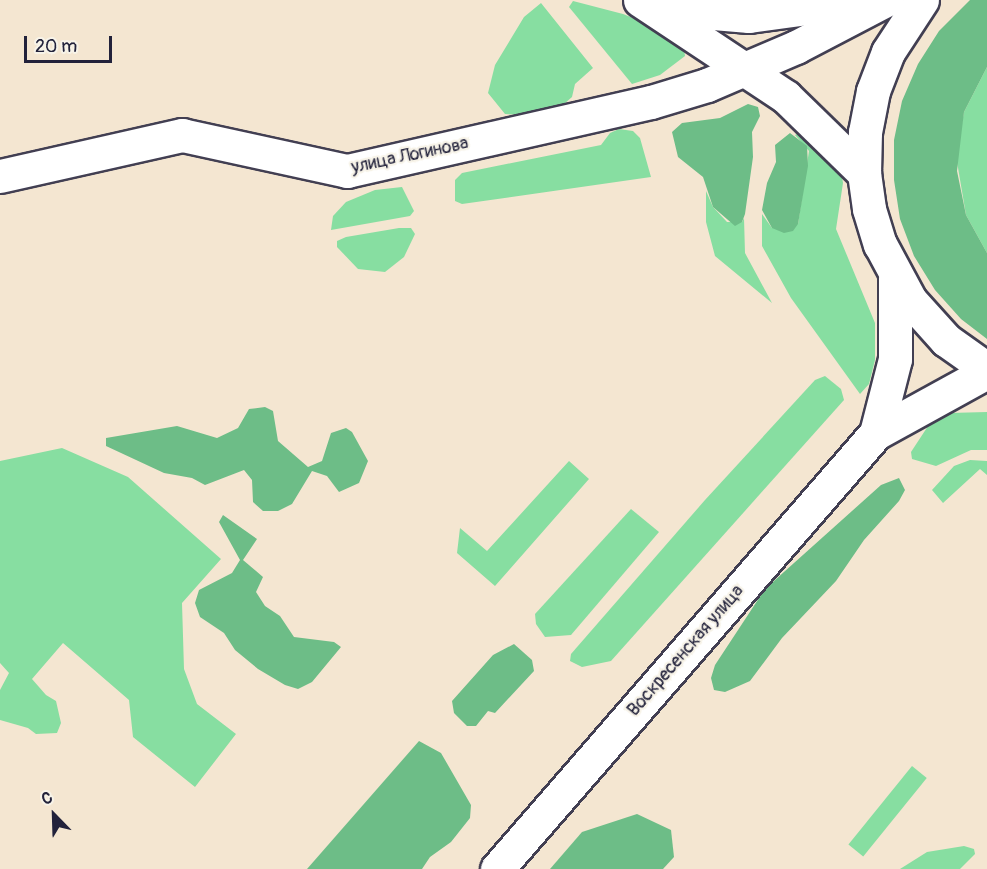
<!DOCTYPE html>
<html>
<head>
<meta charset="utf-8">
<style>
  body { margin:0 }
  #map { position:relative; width:987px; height:869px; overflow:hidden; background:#f4e6d1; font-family:Pangolin,sans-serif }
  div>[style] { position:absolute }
  .green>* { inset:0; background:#87dea1; transform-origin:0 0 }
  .forest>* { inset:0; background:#6dbd87 }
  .roads { filter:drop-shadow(2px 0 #423f52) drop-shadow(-2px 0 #423f52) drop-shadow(0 2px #423f52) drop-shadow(0 -2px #423f52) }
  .minor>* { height:33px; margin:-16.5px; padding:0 16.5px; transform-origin:16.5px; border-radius:16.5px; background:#fff }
  .major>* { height:33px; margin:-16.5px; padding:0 16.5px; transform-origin:16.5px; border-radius:16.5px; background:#fff }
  span { translate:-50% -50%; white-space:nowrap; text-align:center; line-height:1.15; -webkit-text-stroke:4.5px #f7f3e8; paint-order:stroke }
  .street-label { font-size:18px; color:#22223b }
  .north { position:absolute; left:24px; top:785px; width:60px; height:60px; -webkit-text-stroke:4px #f7f3e8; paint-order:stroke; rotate:337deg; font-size:16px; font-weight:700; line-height:24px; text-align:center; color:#22223b }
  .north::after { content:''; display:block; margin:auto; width:21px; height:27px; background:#22223b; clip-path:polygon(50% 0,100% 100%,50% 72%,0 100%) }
  .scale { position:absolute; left:24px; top:36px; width:88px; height:27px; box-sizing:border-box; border:3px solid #22223b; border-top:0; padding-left:8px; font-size:18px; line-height:21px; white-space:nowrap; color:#22223b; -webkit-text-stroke:4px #f7f3e8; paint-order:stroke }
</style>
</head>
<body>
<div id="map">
  <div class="green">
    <div style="clip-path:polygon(573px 1px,623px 14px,676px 35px,683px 42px,685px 56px,660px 75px,632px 84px,569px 7px)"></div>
    <div style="clip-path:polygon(541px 3px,593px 68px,575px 84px,572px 97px,564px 104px,526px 115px,505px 114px,488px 93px,495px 65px,524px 17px)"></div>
    <div style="clip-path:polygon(987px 67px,987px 253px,966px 215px,956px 156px,964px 112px)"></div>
    <div style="clip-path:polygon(619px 129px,633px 131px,640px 138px,651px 177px,462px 204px,455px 201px,455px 180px,462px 173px,601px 145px,610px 133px)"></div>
    <div style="clip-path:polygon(799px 133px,841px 171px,843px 183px,836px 229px,875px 323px,875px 360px,869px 384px,860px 394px,791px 298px,762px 246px,762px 214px,772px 228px,798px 224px,809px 151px,795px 135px)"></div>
    <div style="clip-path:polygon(402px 187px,414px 211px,410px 216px,331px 230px,333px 216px,346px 202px,375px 190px)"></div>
    <div style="clip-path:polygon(706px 191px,713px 207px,727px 222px,742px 222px,744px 218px,745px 253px,772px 303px,715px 256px,706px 222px)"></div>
    <div style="clip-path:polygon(399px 228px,411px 228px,415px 234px,404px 257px,385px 272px,358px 269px,337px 247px,337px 241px,346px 237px)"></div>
    <div style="clip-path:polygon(825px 376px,841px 389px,844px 400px,611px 661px,582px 667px,570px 661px,571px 654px,705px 500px,815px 380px)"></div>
    <div style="clip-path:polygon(987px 412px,987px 450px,971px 450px,936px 466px,912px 459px,911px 452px,932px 420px,949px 413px)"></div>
    <div style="clip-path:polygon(62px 448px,128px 477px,221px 559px,182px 603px,184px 669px,197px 704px,236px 734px,195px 787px,133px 737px,129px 700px,63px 643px,32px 679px,46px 695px,56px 701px,61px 723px,57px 733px,36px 734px,28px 728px,0 720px,0 690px,9px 673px,0 663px,0 461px)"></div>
    <div style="clip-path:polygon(970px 460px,987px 461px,987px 475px,980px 469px,943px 503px,932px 490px,954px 466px)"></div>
    <div style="clip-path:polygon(569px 461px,589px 479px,495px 586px,457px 553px,460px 528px,487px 551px)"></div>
    <div style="clip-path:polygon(631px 509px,659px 532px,571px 635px,545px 637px,536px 624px,535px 614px)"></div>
    <div style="left:912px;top:766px;width:19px;height:101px;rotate:39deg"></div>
    <div style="clip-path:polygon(964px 846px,974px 849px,975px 854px,960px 869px,900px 869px,927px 852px)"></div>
  </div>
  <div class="forest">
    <div style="clip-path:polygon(970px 0,987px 0,987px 67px,964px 112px,957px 171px,966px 215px,987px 253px,987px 339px,961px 319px,935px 290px,914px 256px,900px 219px,894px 180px,894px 140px,902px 101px,918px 64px,939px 31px)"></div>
    <div style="clip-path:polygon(748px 104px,758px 107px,760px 116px,752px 132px,753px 157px,745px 214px,742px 222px,735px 226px,713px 207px,703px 177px,678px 157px,672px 132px,682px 123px,720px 118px)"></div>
    <div style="clip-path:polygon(790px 133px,807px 146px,808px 166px,798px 224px,793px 231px,784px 233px,772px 228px,762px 210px,767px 183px,776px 162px,775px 145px)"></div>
    <div style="clip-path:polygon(265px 407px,273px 411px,278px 441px,308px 467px,322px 461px,331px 433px,346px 428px,352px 432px,368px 461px,359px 483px,339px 492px,327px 476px,312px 471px,292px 504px,278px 511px,263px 511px,253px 502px,252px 480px,244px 470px,205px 485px,192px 478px,164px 473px,106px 446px,106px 438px,177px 426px,217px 438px,238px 428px,249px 409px)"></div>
    <div style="clip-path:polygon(899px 478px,905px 490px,899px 501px,864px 540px,836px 581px,782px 638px,750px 681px,725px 692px,714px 690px,711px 678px,715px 665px,765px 589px,881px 485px)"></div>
    <div style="clip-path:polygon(223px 515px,257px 539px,243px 560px,263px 577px,256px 592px,265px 606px,280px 616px,294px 637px,334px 642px,341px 647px,312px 682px,298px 689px,285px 685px,258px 669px,235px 650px,224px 633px,200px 617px,195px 603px,199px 590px,232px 573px,240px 560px,219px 522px)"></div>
    <div style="clip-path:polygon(514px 644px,532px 660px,534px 671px,495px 713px,488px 711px,476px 726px,467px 726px,454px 713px,452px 701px,493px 655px)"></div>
    <div style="clip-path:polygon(419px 741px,441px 753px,471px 805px,470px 818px,451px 842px,430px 857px,422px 869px,307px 869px)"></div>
    <div style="clip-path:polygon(637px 814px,671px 830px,674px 857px,663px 869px,550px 869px,582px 832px)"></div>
  </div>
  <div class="roads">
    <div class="minor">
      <div style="left:640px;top:0;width:175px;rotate:33.6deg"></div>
      <div style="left:786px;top:97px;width:109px;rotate:44.3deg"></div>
      <div style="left:666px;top:9px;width:83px;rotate:4.8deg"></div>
      <div style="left:749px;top:16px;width:116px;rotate:-7.9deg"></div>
      <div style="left:0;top:176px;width:187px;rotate:-12.7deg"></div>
      <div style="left:182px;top:135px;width:169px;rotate:12.3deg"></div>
      <div style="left:347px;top:171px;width:312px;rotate:-12.8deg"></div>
      <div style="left:651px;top:102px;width:59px;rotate:-16.9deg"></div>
      <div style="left:707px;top:85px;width:97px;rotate:-23.1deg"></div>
      <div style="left:796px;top:47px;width:102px;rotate:-27.6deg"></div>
    </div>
    <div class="major">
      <div style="left:922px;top:0;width:62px;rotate:123.2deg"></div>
      <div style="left:888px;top:52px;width:42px;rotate:111deg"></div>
      <div style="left:873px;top:91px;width:42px;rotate:101deg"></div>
      <div style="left:865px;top:132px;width:41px;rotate:91.4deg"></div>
      <div style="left:864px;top:173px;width:36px;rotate:82deg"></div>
      <div style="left:869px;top:209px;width:37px;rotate:73deg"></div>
      <div style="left:880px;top:244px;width:64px;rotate:61.8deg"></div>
      <div style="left:910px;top:300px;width:54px;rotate:48deg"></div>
      <div style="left:946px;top:340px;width:50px;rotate:35.3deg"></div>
      <div style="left:876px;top:433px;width:76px;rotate:-75.6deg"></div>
      <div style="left:895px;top:359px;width:81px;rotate:-90deg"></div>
      <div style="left:497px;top:869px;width:578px;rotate:-49deg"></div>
      <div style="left:876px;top:433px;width:127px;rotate:-28.8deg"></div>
    </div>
  </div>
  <div class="street-label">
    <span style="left:410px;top:156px;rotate:-12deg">улица Логинова</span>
    <span style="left:686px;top:651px;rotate:-49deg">Воскресенская улица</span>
  </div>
  <div class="north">С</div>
  <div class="scale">20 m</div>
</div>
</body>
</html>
